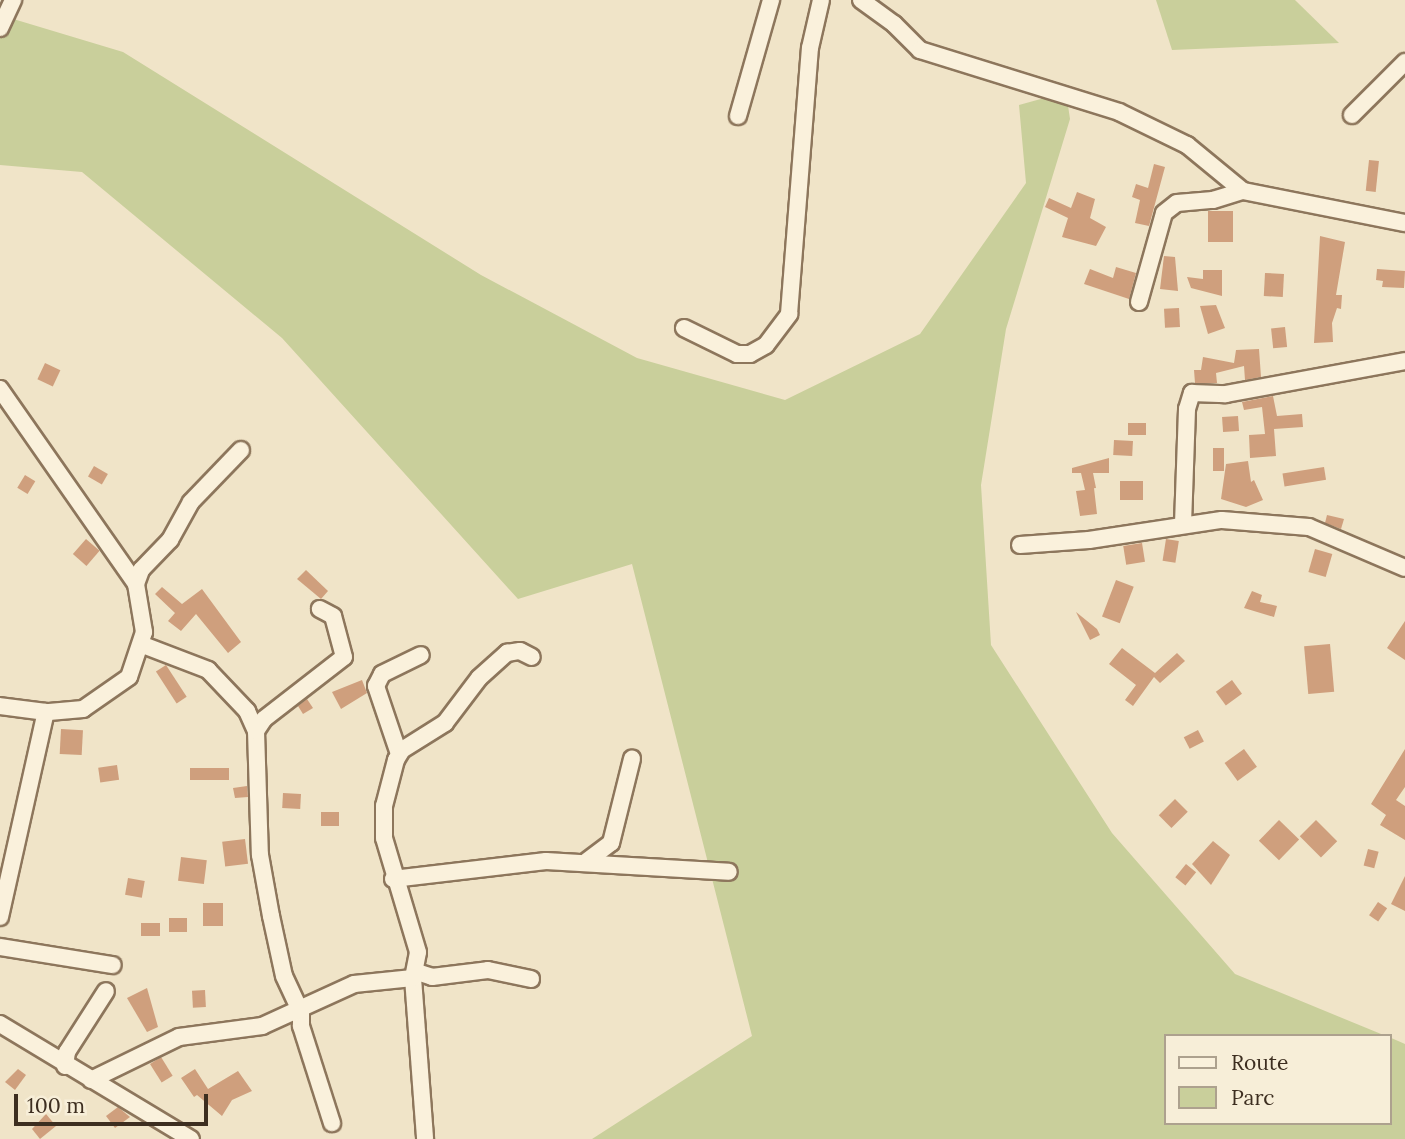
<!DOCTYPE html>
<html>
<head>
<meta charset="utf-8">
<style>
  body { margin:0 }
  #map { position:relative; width:1405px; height:1139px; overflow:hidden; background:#f0e4c8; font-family:Lora,serif }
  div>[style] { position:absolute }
  .green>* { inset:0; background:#c9cf9b }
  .building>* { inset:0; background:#cf9f7d; transform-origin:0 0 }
  .roads { filter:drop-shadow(2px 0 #8d765c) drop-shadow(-2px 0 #8d765c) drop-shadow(0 2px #8d765c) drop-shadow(0 -2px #8d765c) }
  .minor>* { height:16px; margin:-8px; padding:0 8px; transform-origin:8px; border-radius:8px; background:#faf1dc }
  span { translate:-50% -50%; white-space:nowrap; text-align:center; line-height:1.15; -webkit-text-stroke:6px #f7eed8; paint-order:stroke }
  .legend { position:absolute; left:1164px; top:1034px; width:228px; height:91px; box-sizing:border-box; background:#f7eed8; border:2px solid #ada18e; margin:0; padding:9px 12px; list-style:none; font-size:21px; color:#3d2e20 }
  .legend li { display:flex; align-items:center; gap:14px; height:35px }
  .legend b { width:35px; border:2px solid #ada18e }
  .scale { position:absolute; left:14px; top:1094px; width:194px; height:32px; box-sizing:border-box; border:4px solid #3d2e20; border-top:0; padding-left:9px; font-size:21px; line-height:24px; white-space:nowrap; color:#3d2e20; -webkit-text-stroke:5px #f7eed8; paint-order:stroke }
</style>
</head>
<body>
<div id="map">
  <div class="green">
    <div style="clip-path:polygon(1156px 0,1295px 0,1339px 43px,1172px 50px)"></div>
    <div style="clip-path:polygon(0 15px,123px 52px,481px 275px,637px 358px,785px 400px,920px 334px,1026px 183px,1019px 105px,1066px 92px,1070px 119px,1006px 329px,981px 485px,991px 645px,1112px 833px,1235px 974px,1386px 1036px,1165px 1036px,1165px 1123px,1389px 1123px,1389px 1037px,1405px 1044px,1405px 1139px,592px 1139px,752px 1036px,632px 564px,518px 599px,282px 338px,82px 172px,0 165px)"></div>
  </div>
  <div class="building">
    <div style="left:1369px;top:160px;width:10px;height:31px;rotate:6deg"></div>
    <div style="clip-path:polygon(1154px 164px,1165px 167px,1149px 226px,1135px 223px,1140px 200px,1132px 197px,1136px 184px,1148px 188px)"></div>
    <div style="clip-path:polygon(1077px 192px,1095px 199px,1090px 218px,1106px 227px,1096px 246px,1062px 237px,1068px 218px,1045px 207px,1049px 198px,1071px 208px)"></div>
    <div style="left:1208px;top:211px;width:25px;height:31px"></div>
    <div style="clip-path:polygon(1320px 236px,1345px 242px,1336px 295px,1342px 295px,1341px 309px,1337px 308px,1332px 323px,1333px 342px,1314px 343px)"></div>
    <div style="clip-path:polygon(1164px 256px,1175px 257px,1178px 291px,1160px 289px)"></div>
    <div style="clip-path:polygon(1116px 267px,1136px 273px,1129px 299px,1084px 284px,1090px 269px,1113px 278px)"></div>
    <div style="clip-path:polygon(1377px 269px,1405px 271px,1404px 288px,1382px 287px,1383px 281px,1376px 280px)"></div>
    <div style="clip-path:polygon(1203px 270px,1222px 270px,1222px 296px,1191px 288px,1187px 277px,1203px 279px)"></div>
    <div style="left:1265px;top:273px;width:19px;height:23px;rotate:3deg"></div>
    <div style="clip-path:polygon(1216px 305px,1225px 328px,1208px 334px,1200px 306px)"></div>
    <div style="left:1179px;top:308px;width:19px;height:15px;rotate:87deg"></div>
    <div style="left:1285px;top:327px;width:20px;height:14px;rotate:84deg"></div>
    <div style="clip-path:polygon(1259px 349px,1261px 377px,1245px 380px,1244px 366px,1216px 373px,1217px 383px,1195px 383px,1194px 370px,1201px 370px,1203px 357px,1234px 363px,1236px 350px)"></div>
    <div style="left:45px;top:363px;width:17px;height:18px;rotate:25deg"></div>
    <div style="clip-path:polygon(1273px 396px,1277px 416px,1302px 414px,1303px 427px,1274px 429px,1276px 456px,1250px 458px,1249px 435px,1265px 434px,1262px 407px,1244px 410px,1242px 402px)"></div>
    <div style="left:1238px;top:416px;width:15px;height:16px;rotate:86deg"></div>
    <div style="left:1128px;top:423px;width:18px;height:12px"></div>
    <div style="left:1114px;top:440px;width:19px;height:15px;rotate:3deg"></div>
    <div style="left:1224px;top:448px;width:23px;height:11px;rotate:90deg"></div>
    <div style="clip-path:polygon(1109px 458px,1109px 473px,1093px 473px,1096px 488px,1086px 489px,1094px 488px,1097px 514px,1080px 516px,1076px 491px,1085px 490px,1081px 473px,1072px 473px,1072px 468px)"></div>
    <div style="clip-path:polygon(1248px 461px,1251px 482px,1254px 480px,1263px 500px,1246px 507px,1221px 499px,1226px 464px)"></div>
    <div style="left:94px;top:466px;width:16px;height:12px;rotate:30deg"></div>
    <div style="left:1324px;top:467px;width:13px;height:42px;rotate:81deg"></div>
    <div style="left:25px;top:475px;width:12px;height:15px;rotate:31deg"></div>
    <div style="left:1120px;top:481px;width:23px;height:19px"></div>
    <div style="clip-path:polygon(1327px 515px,1344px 519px,1341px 529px,1325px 523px)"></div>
    <div style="left:86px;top:539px;width:18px;height:20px;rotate:41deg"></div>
    <div style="left:1166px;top:539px;width:13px;height:22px;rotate:9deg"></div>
    <div style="left:1142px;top:543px;width:19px;height:19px;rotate:81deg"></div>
    <div style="left:1315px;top:549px;width:18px;height:24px;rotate:16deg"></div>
    <div style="clip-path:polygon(306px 570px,328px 591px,321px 599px,297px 579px)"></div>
    <div style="left:1116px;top:580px;width:19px;height:39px;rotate:21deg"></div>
    <div style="clip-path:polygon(162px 587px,182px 604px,202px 589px,241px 642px,228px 653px,196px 614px,181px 631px,168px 621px,175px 613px,155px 594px)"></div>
    <div style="clip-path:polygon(1252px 591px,1262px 595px,1260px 602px,1277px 606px,1274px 617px,1244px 608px)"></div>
    <div style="clip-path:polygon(1076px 612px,1097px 629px,1100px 635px,1090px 640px)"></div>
    <div style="clip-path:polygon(1405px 621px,1405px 660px,1387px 648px)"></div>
    <div style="left:1330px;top:644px;width:48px;height:26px;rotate:85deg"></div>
    <div style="clip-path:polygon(1122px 648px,1155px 673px,1177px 653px,1185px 661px,1160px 683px,1154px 677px,1133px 706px,1125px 700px,1136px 685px,1109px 664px)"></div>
    <div style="left:166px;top:665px;width:38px;height:12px;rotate:57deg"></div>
    <div style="clip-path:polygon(362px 680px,367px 693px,341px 709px,332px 692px)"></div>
    <div style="left:1232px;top:680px;width:17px;height:20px;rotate:54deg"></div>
    <div style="clip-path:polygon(307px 699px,313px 708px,303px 714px,298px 706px)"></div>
    <div style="left:61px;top:729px;width:22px;height:25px;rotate:3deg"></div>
    <div style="left:1198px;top:730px;width:13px;height:16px;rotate:63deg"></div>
    <div style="left:1244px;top:749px;width:22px;height:24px;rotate:54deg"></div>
    <div style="clip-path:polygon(1405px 749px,1405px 787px,1396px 800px,1405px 806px,1405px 840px,1380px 825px,1386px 815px,1371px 804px)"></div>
    <div style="left:117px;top:765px;width:15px;height:19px;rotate:82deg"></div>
    <div style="left:229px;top:768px;width:12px;height:39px;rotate:90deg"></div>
    <div style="clip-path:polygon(247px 786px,248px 797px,235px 798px,233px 788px)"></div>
    <div style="left:283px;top:793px;width:18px;height:15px;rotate:3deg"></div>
    <div style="left:1175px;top:799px;width:18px;height:23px;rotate:45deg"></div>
    <div style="left:339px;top:812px;width:14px;height:18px;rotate:90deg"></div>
    <div style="left:1279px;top:820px;width:28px;height:29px;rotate:44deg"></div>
    <div style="left:1316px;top:820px;width:30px;height:23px;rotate:45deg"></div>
    <div style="left:245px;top:839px;width:25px;height:23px;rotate:83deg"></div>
    <div style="clip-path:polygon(1213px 841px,1230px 855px,1211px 885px,1192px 864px)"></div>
    <div style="left:1368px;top:849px;width:11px;height:17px;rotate:15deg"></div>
    <div style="left:181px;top:857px;width:26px;height:24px;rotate:7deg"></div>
    <div style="left:1186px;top:864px;width:13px;height:17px;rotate:39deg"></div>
    <div style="clip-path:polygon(1405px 876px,1405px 911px,1391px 904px)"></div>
    <div style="left:128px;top:878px;width:17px;height:17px;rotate:10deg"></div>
    <div style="left:1378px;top:902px;width:11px;height:16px;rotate:34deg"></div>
    <div style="left:203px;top:903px;width:20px;height:23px"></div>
    <div style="left:169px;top:918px;width:18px;height:14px"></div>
    <div style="left:141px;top:923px;width:19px;height:13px"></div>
    <div style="clip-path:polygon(147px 988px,158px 1027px,147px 1032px,127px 998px)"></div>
    <div style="left:205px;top:990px;width:17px;height:13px;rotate:87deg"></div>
    <div style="left:161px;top:1057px;width:22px;height:13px;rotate:58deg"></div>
    <div style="clip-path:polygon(18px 1069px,26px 1075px,15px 1090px,5px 1082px)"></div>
    <div style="clip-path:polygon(195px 1069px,208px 1089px,238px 1071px,252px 1091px,232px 1100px,222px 1116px,197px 1095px,194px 1097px,181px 1078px)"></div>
    <div style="clip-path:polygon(118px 1107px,130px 1117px,115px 1128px,106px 1116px)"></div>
    <div style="clip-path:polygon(46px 1114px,56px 1126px,40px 1139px,32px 1129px)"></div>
  </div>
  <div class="roads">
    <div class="minor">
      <div style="left:861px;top:0;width:41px;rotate:36deg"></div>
      <div style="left:894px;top:24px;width:37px;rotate:45deg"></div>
      <div style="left:920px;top:50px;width:208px;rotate:17.3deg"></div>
      <div style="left:1119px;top:112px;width:76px;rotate:25.9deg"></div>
      <div style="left:1187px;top:145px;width:72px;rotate:39.4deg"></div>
      <div style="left:1243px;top:191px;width:165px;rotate:11.2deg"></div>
      <div style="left:0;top:28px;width:31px;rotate:-65deg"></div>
      <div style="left:1352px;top:115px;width:75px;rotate:-45deg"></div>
      <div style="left:738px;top:116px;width:121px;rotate:-74.1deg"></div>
      <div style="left:1139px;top:302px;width:92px;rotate:-74.3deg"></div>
      <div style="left:1164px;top:213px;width:16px;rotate:-38deg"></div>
      <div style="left:1177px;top:203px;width:36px;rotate:-5deg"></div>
      <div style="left:1213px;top:200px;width:31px;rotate:-17deg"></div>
      <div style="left:684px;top:328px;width:59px;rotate:26.1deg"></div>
      <div style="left:737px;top:354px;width:13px"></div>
      <div style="left:750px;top:354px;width:18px;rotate:-29deg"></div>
      <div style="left:766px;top:345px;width:39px;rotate:-53deg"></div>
      <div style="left:789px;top:314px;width:267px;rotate:-85.5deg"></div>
      <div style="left:810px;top:48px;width:49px;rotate:-77.1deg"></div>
      <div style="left:0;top:389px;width:238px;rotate:55.1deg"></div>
      <div style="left:136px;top:584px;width:49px;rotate:80.5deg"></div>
      <div style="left:144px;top:632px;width:47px;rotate:108.4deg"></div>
      <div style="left:129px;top:677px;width:56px;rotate:145.2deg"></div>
      <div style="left:83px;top:709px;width:37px;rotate:175deg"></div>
      <div style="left:46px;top:712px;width:46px;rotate:-172.6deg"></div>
      <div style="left:1183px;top:524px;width:115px;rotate:-88deg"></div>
      <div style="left:1187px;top:409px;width:17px;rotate:-73deg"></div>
      <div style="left:1192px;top:393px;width:34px;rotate:2deg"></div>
      <div style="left:1226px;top:394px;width:182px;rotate:-10.4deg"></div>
      <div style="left:1020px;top:545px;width:69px;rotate:-4.1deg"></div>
      <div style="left:1089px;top:540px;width:134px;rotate:-8.6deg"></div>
      <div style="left:1222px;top:520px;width:87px;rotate:4.6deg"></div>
      <div style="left:1309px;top:527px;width:104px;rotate:23.1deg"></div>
      <div style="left:136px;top:584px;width:15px;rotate:-70deg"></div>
      <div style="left:141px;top:570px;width:42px;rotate:-46deg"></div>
      <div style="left:170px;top:540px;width:43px;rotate:-61.1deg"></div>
      <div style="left:191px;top:502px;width:72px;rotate:-46.1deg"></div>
      <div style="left:143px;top:645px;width:70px;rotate:21deg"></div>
      <div style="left:208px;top:670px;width:57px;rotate:46.4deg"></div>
      <div style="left:247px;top:711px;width:22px;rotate:66deg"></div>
      <div style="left:256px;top:731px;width:124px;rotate:88.2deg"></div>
      <div style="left:260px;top:855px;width:62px;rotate:79.8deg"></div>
      <div style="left:271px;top:916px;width:61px;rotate:77.8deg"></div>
      <div style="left:284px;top:976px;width:40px;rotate:65deg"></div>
      <div style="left:301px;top:1012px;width:14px;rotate:90deg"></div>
      <div style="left:301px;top:1026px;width:102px;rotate:72.3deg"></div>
      <div style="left:256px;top:731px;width:14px;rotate:-56deg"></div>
      <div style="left:264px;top:719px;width:101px;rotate:-37.8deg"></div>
      <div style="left:344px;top:657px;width:42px;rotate:-105deg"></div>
      <div style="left:333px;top:616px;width:15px;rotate:-152deg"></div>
      <div style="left:399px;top:754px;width:72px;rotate:-108.7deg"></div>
      <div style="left:376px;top:686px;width:13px;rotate:-63deg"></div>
      <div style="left:382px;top:674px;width:43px;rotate:-26deg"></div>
      <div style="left:587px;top:861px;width:30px;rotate:-37deg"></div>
      <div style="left:611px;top:843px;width:87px;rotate:-76deg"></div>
      <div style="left:393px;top:879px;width:154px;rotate:-6.7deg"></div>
      <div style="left:546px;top:861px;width:183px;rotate:3.4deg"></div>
      <div style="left:0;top:917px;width:210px;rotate:-77.4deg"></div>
      <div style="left:0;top:947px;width:114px;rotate:9.1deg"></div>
      <div style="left:417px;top:972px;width:16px;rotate:18deg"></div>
      <div style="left:432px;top:977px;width:56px;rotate:-7.1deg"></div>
      <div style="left:488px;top:970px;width:44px;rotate:11.8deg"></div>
      <div style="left:413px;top:978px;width:161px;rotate:85.7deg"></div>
      <div style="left:0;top:1024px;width:223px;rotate:31.1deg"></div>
      <div style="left:65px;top:1066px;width:14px;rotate:-82deg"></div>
      <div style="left:67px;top:1052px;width:72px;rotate:-57.4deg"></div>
      <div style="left:91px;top:1080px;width:98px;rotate:-26deg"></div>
      <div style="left:179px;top:1037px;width:84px;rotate:-7.5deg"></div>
      <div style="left:262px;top:1026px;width:101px;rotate:-24.5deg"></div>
      <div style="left:354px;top:984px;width:59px;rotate:-5.8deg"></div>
      <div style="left:413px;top:978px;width:26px;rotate:-79deg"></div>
      <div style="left:418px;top:952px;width:119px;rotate:-106.6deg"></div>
      <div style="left:384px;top:838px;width:32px;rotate:-90deg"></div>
      <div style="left:384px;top:806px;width:48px;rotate:-75.4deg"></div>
      <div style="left:396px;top:760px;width:12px;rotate:-59deg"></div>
      <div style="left:402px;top:750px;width:51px;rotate:-32.1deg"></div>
      <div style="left:445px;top:723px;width:56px;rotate:-52.9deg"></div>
      <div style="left:479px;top:678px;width:38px;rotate:-42deg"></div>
      <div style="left:507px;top:653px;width:13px;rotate:-9deg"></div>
      <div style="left:520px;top:651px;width:13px;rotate:27deg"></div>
    </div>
  </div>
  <ul class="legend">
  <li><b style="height:9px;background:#faf1dc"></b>Route</li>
  <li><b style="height:19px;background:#c9cf9b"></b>Parc</li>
  </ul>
  <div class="scale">100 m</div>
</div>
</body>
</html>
